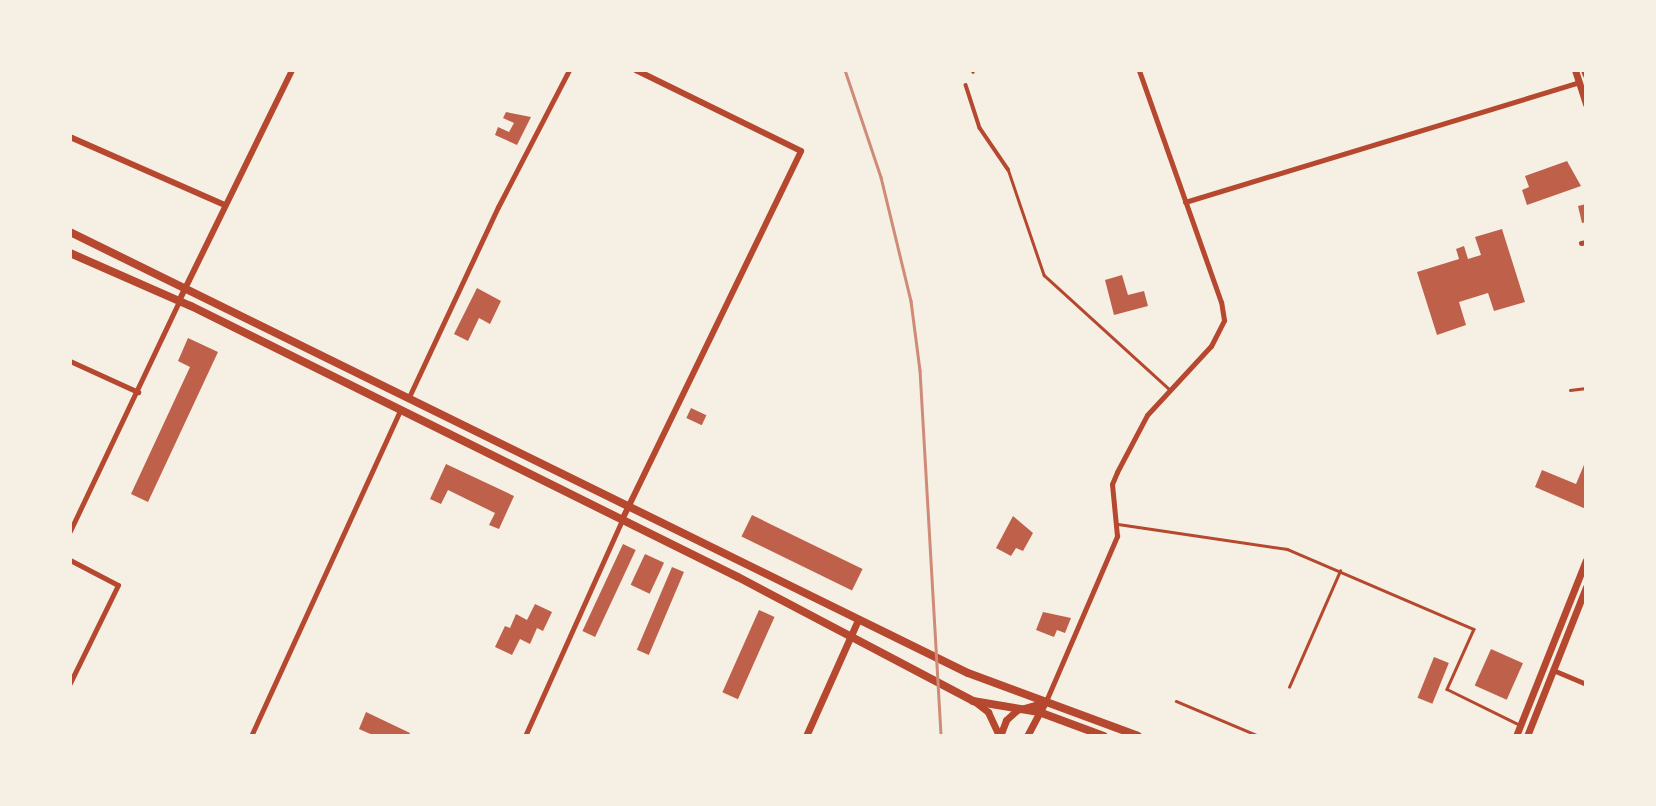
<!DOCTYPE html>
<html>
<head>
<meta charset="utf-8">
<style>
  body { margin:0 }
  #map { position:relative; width:1656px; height:806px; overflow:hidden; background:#f6efe4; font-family:"IBM Plex Sans",sans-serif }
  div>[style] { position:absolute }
  .building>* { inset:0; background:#bf614a; transform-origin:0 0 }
  .service>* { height:2.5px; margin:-1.25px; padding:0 1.25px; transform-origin:1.25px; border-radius:1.25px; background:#b5482f }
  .pedestrian>* { height:3.5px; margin:-1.75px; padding:0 1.75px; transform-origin:1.75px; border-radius:1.75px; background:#b5482f }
  .minor>* { height:5px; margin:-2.5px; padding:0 2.5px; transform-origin:2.5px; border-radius:2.5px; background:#b5482f }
  .tertiary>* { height:6px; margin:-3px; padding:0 3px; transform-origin:3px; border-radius:3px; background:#b5482f }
  .secondary>* { height:7px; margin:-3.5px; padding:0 3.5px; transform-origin:3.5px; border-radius:3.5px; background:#b5482f }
  .primary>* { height:8px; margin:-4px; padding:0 4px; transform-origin:4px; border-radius:4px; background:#b5482f }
  .rail>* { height:2.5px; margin:-1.25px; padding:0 1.25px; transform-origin:1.25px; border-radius:1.25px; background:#cf8b77 }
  span { translate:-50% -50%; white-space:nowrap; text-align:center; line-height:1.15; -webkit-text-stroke:5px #f6efe4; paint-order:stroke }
  .frame { position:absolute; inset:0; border:72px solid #f6efe4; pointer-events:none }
</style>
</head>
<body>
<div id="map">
  <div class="building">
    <div style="clip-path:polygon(506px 112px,531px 117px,517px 145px,495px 135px,498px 127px,509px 132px,514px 123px,503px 118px)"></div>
    <div style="clip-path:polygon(1567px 161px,1581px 186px,1527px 205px,1522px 190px,1529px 187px,1525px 176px)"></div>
    <div style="clip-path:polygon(1586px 204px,1586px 222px,1582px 223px,1578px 206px)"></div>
    <div style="clip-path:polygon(1502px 229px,1525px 302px,1494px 311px,1488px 293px,1459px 302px,1466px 325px,1437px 335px,1417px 272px,1459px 259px,1456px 249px,1464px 246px,1468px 259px,1481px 255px,1475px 237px)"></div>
    <div style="clip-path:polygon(1122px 275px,1128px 295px,1144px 291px,1148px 306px,1114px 315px,1105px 280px)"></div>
    <div style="clip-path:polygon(477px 288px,501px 301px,490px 324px,479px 318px,468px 341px,454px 334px)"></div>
    <div style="clip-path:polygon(188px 338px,218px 352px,148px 502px,131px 494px,190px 367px,178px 361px)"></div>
    <div style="left:691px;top:408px;width:17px;height:11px;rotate:25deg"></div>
    <div style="clip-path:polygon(1586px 460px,1586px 509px,1535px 487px,1542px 470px,1576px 484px)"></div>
    <div style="clip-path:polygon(446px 464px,514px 496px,499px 529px,489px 525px,495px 513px,448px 490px,441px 504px,430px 499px)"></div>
    <div style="left:752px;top:515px;width:123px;height:24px;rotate:26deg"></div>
    <div style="clip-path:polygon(1013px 516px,1033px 533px,1023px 551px,1016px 548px,1011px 556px,996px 548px)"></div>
    <div style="left:623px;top:544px;width:14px;height:96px;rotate:25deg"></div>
    <div style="left:645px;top:554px;width:21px;height:34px;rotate:25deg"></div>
    <div style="left:672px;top:567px;width:13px;height:90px;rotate:23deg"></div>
    <div style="clip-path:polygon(535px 604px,552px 612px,543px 631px,537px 628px,530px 644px,520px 639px,512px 655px,495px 647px,505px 626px,510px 628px,516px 614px,527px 620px)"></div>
    <div style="left:759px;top:610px;width:17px;height:90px;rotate:24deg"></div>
    <div style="clip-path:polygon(1043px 612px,1071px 618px,1065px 633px,1057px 630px,1054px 637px,1036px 630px)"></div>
    <div style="left:1491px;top:649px;width:35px;height:40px;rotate:24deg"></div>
    <div style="left:1434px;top:657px;width:16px;height:44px;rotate:22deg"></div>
    <div style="clip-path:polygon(366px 712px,410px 733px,409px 736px,375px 736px,359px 729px)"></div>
  </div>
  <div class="service">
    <div style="left:972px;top:70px;width:2px;rotate:63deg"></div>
    <div style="left:1008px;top:169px;width:112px;rotate:71.2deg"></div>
    <div style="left:1044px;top:275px;width:168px;rotate:42.3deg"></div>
    <div style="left:1570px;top:390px;width:16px;rotate:-7deg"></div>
    <div style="left:1118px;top:524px;width:171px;rotate:8.4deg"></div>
    <div style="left:1287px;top:549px;width:203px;rotate:23.2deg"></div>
    <div style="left:1474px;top:629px;width:66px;rotate:114.2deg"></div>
    <div style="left:1447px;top:689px;width:79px;rotate:26.2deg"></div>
    <div style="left:1289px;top:687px;width:127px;rotate:-66.3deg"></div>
    <div style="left:1176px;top:701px;width:90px;rotate:22.9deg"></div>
  </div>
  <div class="pedestrian">
    <div style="left:966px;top:85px;width:45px;rotate:72deg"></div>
    <div style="left:980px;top:128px;width:50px;rotate:55.7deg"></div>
  </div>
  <div class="minor">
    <div style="left:1185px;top:202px;width:412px;rotate:-16.9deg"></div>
    <div style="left:1581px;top:243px;width:5px;rotate:-11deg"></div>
    <div style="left:70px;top:361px;width:75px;rotate:24.5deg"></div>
    <div style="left:408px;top:399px;width:212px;rotate:-64.9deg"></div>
    <div style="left:498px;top:207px;width:154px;rotate:-62.6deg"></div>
    <div style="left:70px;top:531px;width:255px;rotate:-64.6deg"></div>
    <div style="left:70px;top:560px;width:54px;rotate:27.5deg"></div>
    <div style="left:118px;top:585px;width:109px;rotate:116.1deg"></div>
    <div style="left:1553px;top:670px;width:36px;rotate:23deg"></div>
    <div style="left:1046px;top:701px;width:180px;rotate:-66.7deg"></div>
    <div style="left:1117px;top:536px;width:52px;rotate:-95.5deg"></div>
    <div style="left:1112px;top:484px;width:13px;rotate:-67deg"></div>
    <div style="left:1117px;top:472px;width:64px;rotate:-62.2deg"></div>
    <div style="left:1147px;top:415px;width:94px;rotate:-47.2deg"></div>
    <div style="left:1211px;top:346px;width:29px;rotate:-63deg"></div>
    <div style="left:1224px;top:320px;width:18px;rotate:-99deg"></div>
    <div style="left:1221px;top:302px;width:246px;rotate:-109.5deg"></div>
    <div style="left:251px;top:736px;width:358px;rotate:-65.4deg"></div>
    <div style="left:525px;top:736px;width:237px;rotate:-65.8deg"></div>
  </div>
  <div class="tertiary">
    <div style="left:70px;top:137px;width:169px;rotate:23.7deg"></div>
    <div style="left:179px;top:301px;width:257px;rotate:-63.9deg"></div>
    <div style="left:622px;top:520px;width:410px;rotate:-64.1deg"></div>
    <div style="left:801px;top:151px;width:184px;rotate:-153.9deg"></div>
  </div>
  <div class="secondary">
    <div style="left:1575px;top:70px;width:36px;rotate:72deg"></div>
    <div style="left:1584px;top:70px;width:5px;rotate:68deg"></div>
    <div style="left:974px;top:701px;width:18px;rotate:38deg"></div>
    <div style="left:988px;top:712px;width:26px;rotate:65deg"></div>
    <div style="left:806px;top:736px;width:127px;rotate:-65.9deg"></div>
    <div style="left:1000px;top:736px;width:17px;rotate:-69deg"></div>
    <div style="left:1006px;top:720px;width:15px;rotate:-42deg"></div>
    <div style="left:1017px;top:710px;width:29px;rotate:-16deg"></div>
    <div style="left:1027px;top:736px;width:40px;rotate:-62deg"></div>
    <div style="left:1516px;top:736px;width:189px;rotate:-68.3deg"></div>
    <div style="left:1527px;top:736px;width:160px;rotate:-68.4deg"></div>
  </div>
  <div class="primary">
    <div style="left:70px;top:232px;width:1000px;rotate:26.16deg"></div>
    <div style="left:968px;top:673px;width:181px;rotate:20.3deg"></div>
    <div style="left:70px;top:253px;width:132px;rotate:23.7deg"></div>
    <div style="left:191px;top:306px;width:610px;rotate:26.36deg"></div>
    <div style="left:738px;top:577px;width:266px;rotate:27.8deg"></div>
    <div style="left:973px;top:701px;width:67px;rotate:9.5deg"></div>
    <div style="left:1039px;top:712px;width:69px;rotate:20.3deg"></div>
  </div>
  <div class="rail">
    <div style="left:845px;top:70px;width:113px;rotate:71.4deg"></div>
    <div style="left:881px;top:177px;width:128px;rotate:76.4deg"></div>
    <div style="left:911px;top:301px;width:70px;rotate:82.6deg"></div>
    <div style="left:920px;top:370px;width:367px;rotate:86.7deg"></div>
  </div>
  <div class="frame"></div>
</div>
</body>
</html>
